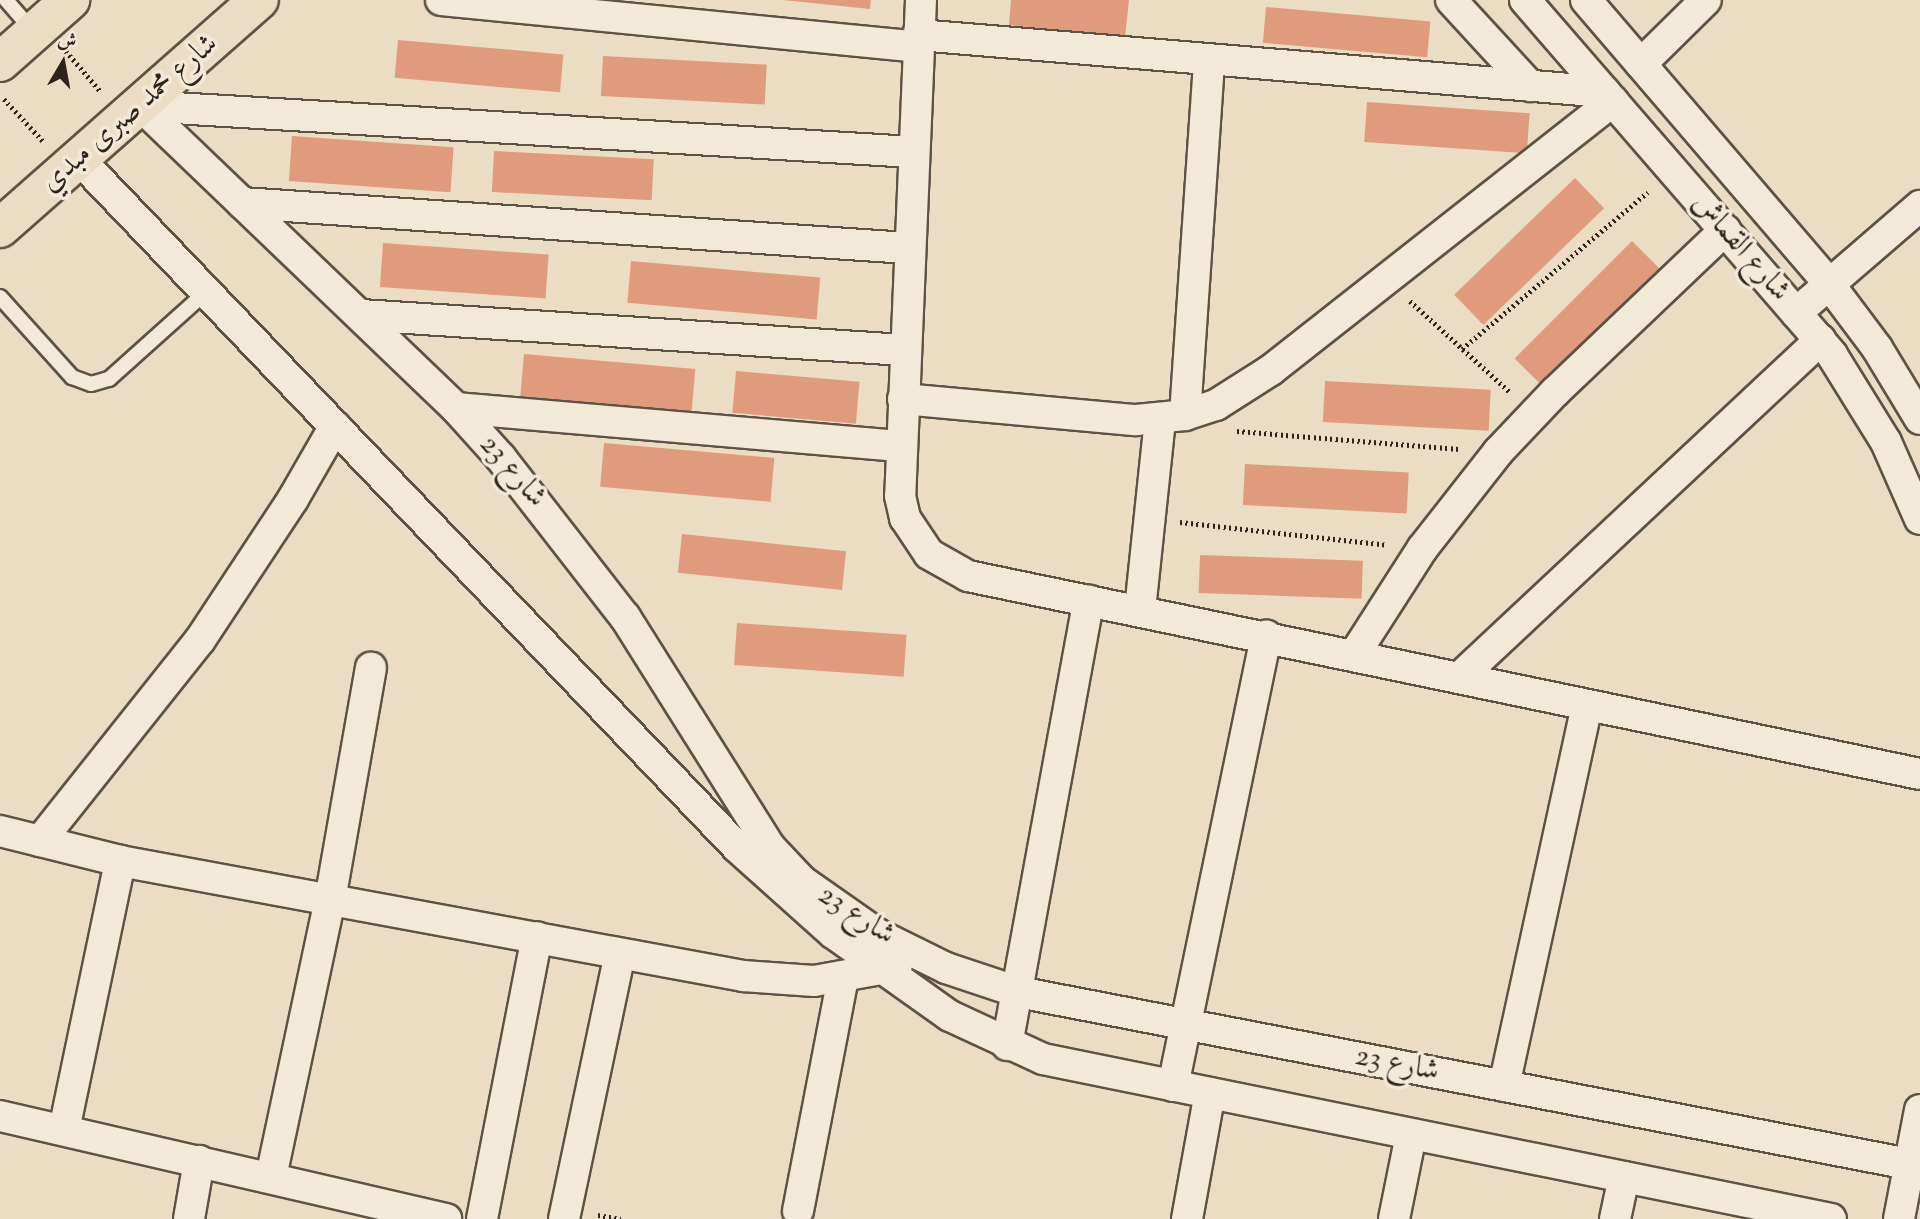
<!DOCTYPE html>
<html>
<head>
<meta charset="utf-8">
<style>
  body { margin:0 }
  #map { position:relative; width:1920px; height:1219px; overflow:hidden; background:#ebddc4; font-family:"Sorts Mill Goudy",Amiri,serif }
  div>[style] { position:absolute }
  .building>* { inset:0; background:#e09b7c; transform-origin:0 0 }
  .path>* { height:4.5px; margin-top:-2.25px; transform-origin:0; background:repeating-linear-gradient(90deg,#2d251b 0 2px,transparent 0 5.5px) }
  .roads { filter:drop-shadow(2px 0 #5c5345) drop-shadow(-2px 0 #5c5345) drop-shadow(0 2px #5c5345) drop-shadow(0 -2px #5c5345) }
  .lane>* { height:14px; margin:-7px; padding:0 7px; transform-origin:7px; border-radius:7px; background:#f2e9d9 }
  .street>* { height:30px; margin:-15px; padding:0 15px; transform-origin:15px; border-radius:15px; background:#f2e9d9 }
  .primary>* { height:38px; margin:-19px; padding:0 19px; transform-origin:19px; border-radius:19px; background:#ebddc4 }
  span { translate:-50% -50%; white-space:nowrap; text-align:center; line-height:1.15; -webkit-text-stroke:7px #f2e9d9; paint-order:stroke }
  .street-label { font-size:30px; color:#2d251b }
  .north { position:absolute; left:28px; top:28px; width:70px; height:70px; -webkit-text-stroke:5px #f2e9d9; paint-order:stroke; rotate:10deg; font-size:19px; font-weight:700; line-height:28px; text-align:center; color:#2d251b }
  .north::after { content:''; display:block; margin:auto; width:24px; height:32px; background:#2d251b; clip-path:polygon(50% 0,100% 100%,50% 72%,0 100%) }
</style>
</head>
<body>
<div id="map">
  <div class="building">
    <div style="clip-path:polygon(783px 0,871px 0,870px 9px)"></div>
    <div style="clip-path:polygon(1011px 0,1129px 0,1125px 37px,1009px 25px)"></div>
    <div style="left:1266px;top:7px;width:165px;height:36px;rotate:5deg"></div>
    <div style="left:398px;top:40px;width:166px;height:38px;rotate:5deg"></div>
    <div style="left:603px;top:56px;width:164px;height:40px;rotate:3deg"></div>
    <div style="left:1367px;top:102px;width:163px;height:40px;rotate:4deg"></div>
    <div style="left:292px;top:136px;width:162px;height:45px;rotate:4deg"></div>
    <div style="left:494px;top:151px;width:160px;height:41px;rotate:3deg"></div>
    <div style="left:1575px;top:178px;width:42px;height:168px;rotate:46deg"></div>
    <div style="left:1632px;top:241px;width:42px;height:166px;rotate:45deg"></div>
    <div style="left:383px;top:243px;width:166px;height:44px;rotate:4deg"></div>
    <div style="left:631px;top:261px;width:190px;height:42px;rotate:5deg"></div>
    <div style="left:524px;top:354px;width:172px;height:43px;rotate:5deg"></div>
    <div style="left:736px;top:371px;width:124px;height:42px;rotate:5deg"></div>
    <div style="left:1325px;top:381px;width:166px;height:41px;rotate:3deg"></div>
    <div style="left:604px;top:443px;width:171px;height:44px;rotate:5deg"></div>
    <div style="left:1245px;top:464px;width:164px;height:41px;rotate:3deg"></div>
    <div style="left:682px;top:534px;width:165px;height:39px;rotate:6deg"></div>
    <div style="left:1200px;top:555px;width:163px;height:38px;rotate:2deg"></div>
    <div style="left:737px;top:623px;width:170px;height:42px;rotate:4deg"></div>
  </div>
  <div class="path">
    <div style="left:66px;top:51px;width:54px;rotate:49.5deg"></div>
    <div style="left:4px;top:99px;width:57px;rotate:47.1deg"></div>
    <div style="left:1410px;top:301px;width:135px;rotate:42.3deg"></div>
    <div style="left:1462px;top:349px;width:243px;rotate:-40.2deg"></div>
    <div style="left:1237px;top:431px;width:223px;rotate:4.6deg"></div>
    <div style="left:1180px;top:522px;width:208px;rotate:6.3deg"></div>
    <div style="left:598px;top:1215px;width:23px;rotate:10deg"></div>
  </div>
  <div class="roads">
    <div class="lane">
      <div style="left:6px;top:0;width:41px;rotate:48.9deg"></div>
      <div style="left:0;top:297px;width:108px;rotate:48deg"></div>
      <div style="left:72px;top:377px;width:20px;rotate:20deg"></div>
      <div style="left:91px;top:384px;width:19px;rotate:-16deg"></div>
      <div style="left:109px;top:379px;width:130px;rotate:-41.9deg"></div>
    </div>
    <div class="street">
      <div style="left:441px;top:0;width:479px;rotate:5.6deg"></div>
      <div style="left:921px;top:0;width:496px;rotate:92.4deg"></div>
      <div style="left:900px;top:496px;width:23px;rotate:77deg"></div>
      <div style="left:905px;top:518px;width:43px;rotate:56.3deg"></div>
      <div style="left:929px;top:554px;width:45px;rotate:29.4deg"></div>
      <div style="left:968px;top:576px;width:972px;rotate:11.75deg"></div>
      <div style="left:1451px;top:0;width:117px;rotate:47.4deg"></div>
      <div style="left:1525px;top:0;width:469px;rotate:49.1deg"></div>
      <div style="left:1832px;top:355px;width:102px;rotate:58.2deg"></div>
      <div style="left:1886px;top:442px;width:84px;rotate:66.2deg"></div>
      <div style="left:1586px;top:0;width:374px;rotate:49.4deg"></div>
      <div style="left:1829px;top:284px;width:80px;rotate:53.1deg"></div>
      <div style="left:1877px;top:348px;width:83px;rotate:58.8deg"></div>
      <div style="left:918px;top:35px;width:689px;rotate:4.74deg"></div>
      <div style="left:1641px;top:64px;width:91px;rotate:-44.6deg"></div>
      <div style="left:141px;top:106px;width:436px;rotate:43.8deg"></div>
      <div style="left:456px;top:408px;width:67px;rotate:48deg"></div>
      <div style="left:501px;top:458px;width:202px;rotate:52.1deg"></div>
      <div style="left:625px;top:617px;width:272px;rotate:57.8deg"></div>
      <div style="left:770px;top:847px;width:47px;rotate:46.7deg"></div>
      <div style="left:802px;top:881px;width:94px;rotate:35deg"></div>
      <div style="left:879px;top:935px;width:75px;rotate:26.2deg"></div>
      <div style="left:946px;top:968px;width:76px;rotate:18.4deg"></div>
      <div style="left:1018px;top:992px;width:907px;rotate:10.93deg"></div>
      <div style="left:141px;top:106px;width:772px;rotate:3.41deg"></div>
      <div style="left:78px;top:158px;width:953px;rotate:46.27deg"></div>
      <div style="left:737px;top:847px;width:129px;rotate:41.9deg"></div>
      <div style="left:833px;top:933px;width:143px;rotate:35.4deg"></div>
      <div style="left:950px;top:1016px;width:102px;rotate:24.8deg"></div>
      <div style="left:1043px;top:1059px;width:804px;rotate:11.48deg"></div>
      <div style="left:242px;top:203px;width:667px;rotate:3.87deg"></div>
      <div style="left:1796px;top:313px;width:164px;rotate:-40.8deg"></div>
      <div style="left:361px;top:315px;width:544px;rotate:3.69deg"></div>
      <div style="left:903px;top:399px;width:234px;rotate:5.2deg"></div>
      <div style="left:1136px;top:420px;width:49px;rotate:-5.8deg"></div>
      <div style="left:1185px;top:415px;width:33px;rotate:-18deg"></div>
      <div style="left:1216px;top:405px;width:65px;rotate:-32.5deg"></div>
      <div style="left:1271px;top:370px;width:435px;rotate:-38.2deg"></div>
      <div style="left:456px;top:408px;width:447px;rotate:4.9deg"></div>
      <div style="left:1185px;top:415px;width:354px;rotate:-86.1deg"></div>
      <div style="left:1140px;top:610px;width:192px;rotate:-84deg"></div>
      <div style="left:1354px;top:655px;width:126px;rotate:-57.3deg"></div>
      <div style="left:1422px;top:549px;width:123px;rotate:-51.9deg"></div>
      <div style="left:1498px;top:452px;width:83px;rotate:-46.5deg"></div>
      <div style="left:1555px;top:392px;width:235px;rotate:-43.6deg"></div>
      <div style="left:1459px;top:678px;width:495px;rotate:-43.1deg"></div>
      <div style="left:0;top:831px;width:124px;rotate:14deg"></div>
      <div style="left:120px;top:861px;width:634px;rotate:10.46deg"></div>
      <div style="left:743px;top:976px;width:71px;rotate:4deg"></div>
      <div style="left:814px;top:981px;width:84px;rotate:-10.2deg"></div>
      <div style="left:40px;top:841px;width:257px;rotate:-51.5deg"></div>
      <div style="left:200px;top:640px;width:169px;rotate:-56.6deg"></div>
      <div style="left:293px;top:499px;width:84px;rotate:-60.1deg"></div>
      <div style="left:1007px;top:1045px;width:452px;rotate:-79.6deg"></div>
      <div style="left:1173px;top:1086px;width:460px;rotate:-78.3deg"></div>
      <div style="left:1504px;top:1086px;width:389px;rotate:-77.7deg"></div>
      <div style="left:0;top:1116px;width:458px;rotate:13deg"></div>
      <div style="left:64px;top:1130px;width:275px;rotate:-78.2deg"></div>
      <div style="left:271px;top:1177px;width:283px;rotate:-78deg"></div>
      <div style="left:330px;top:900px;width:236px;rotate:-80deg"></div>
      <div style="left:798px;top:1211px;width:237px;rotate:-79.1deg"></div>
      <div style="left:189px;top:1219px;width:59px;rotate:-80.2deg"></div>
      <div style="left:482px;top:1219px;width:287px;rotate:-79deg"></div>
      <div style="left:564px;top:1219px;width:271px;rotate:-78.1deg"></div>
      <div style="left:1187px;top:1219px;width:128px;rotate:-79.7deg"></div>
      <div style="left:1394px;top:1219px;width:86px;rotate:-78.6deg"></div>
      <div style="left:1615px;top:1219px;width:43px;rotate:-77.9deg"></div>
      <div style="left:1899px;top:1219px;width:111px;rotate:-79.1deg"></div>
    </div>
    <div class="primary">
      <div style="left:0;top:62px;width:94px;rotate:-41.5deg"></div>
      <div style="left:0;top:228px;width:345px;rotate:-41.4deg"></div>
    </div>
  </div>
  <div class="street-label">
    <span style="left:130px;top:114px;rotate:-41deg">شارع محمد صبرى مبدي</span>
    <span style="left:1740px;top:248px;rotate:49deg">شارع القماش</span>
    <span style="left:512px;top:472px;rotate:49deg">شارع 23</span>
    <span style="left:856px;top:916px;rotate:33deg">شارع 23</span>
    <span style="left:1397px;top:1065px;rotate:11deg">شارع 23</span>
  </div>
  <div class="north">ش</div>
</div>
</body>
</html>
